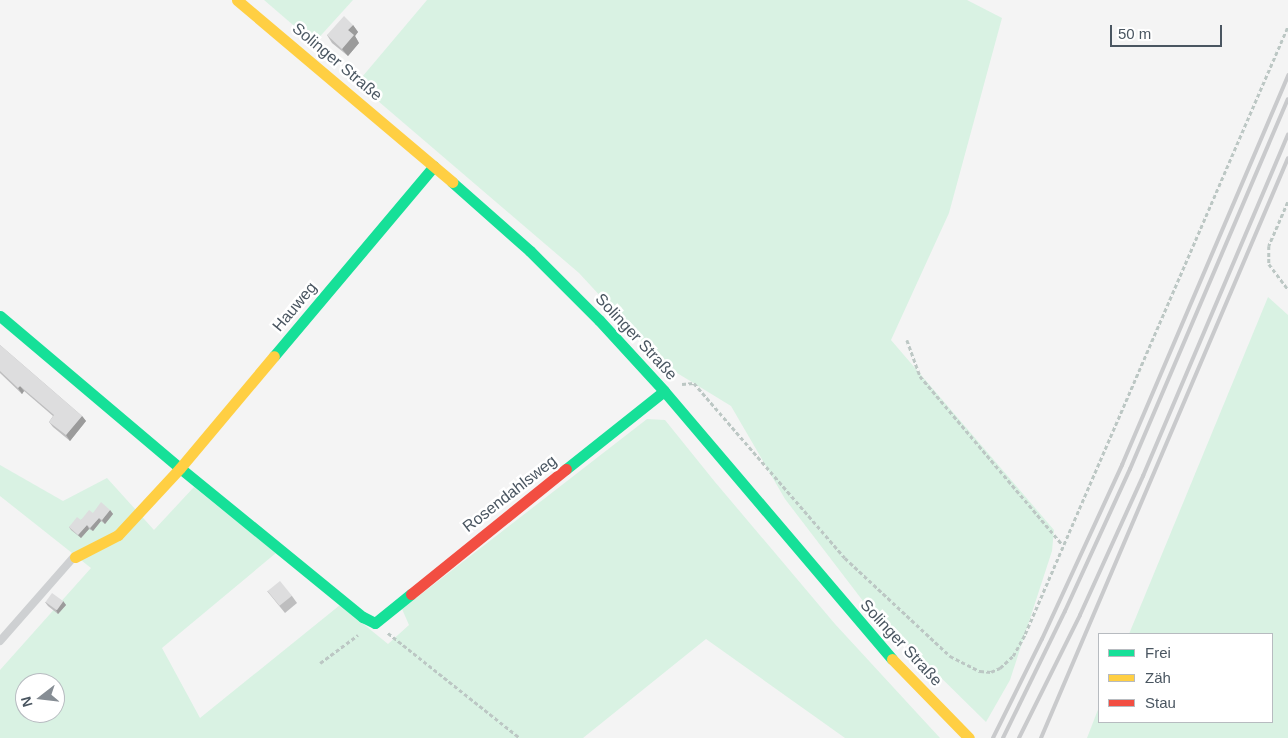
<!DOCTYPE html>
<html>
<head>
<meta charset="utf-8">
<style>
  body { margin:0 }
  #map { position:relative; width:1288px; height:738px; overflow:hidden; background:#f4f4f4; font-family:Arial,sans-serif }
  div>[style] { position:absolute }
  .green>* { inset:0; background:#d9f2e3 }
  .path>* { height:2.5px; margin-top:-1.25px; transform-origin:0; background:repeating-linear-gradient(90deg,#bcc7c4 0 4px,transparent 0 6.5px) }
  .lane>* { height:8px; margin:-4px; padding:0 4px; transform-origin:4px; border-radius:4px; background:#ced0d2 }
  .fast>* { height:11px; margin:-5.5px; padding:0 5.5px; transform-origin:5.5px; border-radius:5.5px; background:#16e098 }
  .slow>* { height:11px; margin:-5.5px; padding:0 5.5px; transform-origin:5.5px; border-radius:5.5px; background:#ffcf43 }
  .jam>* { height:11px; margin:-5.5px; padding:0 5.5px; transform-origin:5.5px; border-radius:5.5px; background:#f24e42 }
  .rail>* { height:4px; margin:-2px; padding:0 2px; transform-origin:2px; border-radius:2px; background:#c9cacc }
  .wall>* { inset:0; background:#bebebf }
  .shaded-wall>* { inset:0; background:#9b9b9b }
  .building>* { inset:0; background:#ddddde; transform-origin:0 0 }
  span { translate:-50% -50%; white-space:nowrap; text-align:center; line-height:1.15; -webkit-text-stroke:5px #fff; paint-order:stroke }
  .street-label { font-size:16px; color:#4a5661 }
  .legend { position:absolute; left:1098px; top:633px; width:175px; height:90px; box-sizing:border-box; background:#fff; border:1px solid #b7bbc0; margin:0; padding:6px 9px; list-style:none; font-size:15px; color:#4a5661 }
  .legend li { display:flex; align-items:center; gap:10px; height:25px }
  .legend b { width:25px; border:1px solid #b7bbc0 }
  .north { position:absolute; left:15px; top:673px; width:50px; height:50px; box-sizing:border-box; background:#fff; border:1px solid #b7bbc0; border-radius:50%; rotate:254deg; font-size:14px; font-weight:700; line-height:20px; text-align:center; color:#4a5661 }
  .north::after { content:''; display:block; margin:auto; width:18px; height:22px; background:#868d94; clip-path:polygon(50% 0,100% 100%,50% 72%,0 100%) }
  .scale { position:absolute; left:1110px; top:25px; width:112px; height:22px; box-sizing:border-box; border:2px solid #4a5661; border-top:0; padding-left:6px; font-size:15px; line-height:18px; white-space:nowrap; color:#4a5661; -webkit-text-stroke:4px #fff; paint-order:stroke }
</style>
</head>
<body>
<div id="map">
  <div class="green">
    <div style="clip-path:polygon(264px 0,353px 0,314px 43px)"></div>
    <div style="clip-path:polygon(427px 0,967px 0,1002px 18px,949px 213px,891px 340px,1054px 530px,1052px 551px,1010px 680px,986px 722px,863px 601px,785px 499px,731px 406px,664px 365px,579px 273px,357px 83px)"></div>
    <div style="clip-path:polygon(1268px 297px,1288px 315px,1288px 738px,1087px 738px,1099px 707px,1099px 722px,1272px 722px,1272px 634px,1129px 634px)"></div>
    <div style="clip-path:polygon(evenodd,647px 419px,665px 420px,715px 482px,835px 624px,940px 738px,845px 738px,706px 639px,583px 738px,0 738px,0 670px,91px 568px,0 496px,0 465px,63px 501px,107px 478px,154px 530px,194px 487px,276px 553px,162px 648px,200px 718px,340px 605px,388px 644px,409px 625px,402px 609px,647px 419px,25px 683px,55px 683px,55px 713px,25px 713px,25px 683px)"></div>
  </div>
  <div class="path">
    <div style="left:1288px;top:202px;width:48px;rotate:113.4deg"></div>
    <div style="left:1269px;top:246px;width:18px;rotate:90deg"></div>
    <div style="left:1269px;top:264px;width:31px;rotate:53deg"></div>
    <div style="left:907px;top:340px;width:38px;rotate:70deg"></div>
    <div style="left:920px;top:376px;width:220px;rotate:49.8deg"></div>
    <div style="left:682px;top:384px;width:12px;rotate:-5deg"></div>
    <div style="left:694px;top:383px;width:231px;rotate:49.2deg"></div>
    <div style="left:845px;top:558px;width:144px;rotate:43deg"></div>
    <div style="left:950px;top:656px;width:34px;rotate:27deg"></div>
    <div style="left:980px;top:671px;width:11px;rotate:5deg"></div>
    <div style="left:991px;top:672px;width:10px;rotate:-24deg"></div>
    <div style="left:1000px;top:668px;width:18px;rotate:-43deg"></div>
    <div style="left:1013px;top:656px;width:25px;rotate:-61deg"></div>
    <div style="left:1025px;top:634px;width:662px;rotate:-66.61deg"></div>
    <div style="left:388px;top:633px;width:169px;rotate:38.5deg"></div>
    <div style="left:320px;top:663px;width:47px;rotate:-36.4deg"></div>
  </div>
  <div class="lane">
    <div style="left:0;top:641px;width:111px;rotate:-48.7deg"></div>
  </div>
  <div class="fast">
    <div style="left:452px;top:182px;width:104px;rotate:41.5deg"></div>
    <div style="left:530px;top:251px;width:98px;rotate:45deg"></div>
    <div style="left:599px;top:320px;width:96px;rotate:47.5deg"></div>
    <div style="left:664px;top:391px;width:352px;rotate:49.6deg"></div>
    <div style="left:0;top:316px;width:236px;rotate:40.2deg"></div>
    <div style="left:180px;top:468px;width:236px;rotate:39.2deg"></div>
    <div style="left:363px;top:617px;width:13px;rotate:27deg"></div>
    <div style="left:375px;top:623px;width:46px;rotate:-38.9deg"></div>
    <div style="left:274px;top:356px;width:248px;rotate:-49.9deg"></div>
    <div style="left:566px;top:469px;width:125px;rotate:-38.5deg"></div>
  </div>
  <div class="slow">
    <div style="left:237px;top:0;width:282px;rotate:40.2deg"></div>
    <div style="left:75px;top:557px;width:48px;rotate:-27.1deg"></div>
    <div style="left:118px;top:535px;width:91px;rotate:-47.2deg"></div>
    <div style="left:180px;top:468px;width:146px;rotate:-50deg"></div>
    <div style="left:892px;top:659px;width:110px;rotate:45.7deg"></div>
  </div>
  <div class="jam">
    <div style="left:411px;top:594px;width:199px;rotate:-38.9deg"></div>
  </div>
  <div class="rail">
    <div style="left:993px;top:738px;width:110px;rotate:-63.7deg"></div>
    <div style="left:1042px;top:639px;width:192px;rotate:-65.3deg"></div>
    <div style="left:1122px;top:465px;width:424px;rotate:-66.9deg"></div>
    <div style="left:1003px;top:738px;width:141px;rotate:-64deg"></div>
    <div style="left:1065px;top:611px;width:156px;rotate:-65.4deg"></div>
    <div style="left:1130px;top:469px;width:402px;rotate:-66.9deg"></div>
    <div style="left:1019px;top:738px;width:137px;rotate:-63.6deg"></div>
    <div style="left:1080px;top:615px;width:153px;rotate:-65.6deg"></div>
    <div style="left:1143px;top:476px;width:371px;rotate:-67deg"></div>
    <div style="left:1041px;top:738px;width:630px;rotate:-66.93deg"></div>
  </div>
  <div class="wall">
    <div style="clip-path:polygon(353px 25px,358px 32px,355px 36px,359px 43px,348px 56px,332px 43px,327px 35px)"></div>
    <div style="clip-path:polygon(0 345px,82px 416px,86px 421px,70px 441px,53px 427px,49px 422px,53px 416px,24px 391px,22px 394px,0 373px)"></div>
    <div style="clip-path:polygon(110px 510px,113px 514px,105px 524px,101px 521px,93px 531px,89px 529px,81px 538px,71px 530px,69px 527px,93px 513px)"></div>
    <div style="clip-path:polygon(267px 591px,292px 596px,297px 603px,285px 613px)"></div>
    <div style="clip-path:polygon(63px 601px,66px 605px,58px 614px,48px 606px,45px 602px)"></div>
  </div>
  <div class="shaded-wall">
    <div style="clip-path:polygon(353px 25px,358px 32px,355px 36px,359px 43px,348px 56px,342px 49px,348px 30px)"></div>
    <div style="clip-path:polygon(20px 386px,24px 391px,22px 394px,18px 388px)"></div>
    <div style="clip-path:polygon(82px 416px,86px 421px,70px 441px,66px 435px)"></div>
    <div style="clip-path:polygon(110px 510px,113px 514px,105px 524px,102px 520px)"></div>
    <div style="clip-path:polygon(99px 518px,101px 521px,93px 531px,90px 528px)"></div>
    <div style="clip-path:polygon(87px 525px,89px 529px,81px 538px,78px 535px)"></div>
    <div style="clip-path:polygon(63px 601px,66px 605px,58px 614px,56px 610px)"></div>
  </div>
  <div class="building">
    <div style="clip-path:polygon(344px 16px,353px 25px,348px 30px,354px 35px,342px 49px,327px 35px)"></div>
    <div style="clip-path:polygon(0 345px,82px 416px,66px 435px,49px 422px,54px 415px,20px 386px,18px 388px,0 371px)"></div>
    <div style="clip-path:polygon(101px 502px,110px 510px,102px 520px,99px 518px,90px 528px,87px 525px,78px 535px,69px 527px,77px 517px,81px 520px,89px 510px,93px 513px)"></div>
    <div style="left:280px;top:581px;width:19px;height:16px;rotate:51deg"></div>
    <div style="left:52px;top:593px;width:14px;height:11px;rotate:36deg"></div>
  </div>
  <div class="street-label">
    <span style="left:337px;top:62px;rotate:40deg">Solinger Straße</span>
    <span style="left:295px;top:307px;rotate:-50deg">Hauweg</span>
    <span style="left:636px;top:337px;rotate:47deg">Solinger Straße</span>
    <span style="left:510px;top:494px;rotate:-38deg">Rosendahlsweg</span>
    <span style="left:901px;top:643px;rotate:47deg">Solinger Straße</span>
  </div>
  <ul class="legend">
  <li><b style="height:6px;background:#16e098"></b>Frei</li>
  <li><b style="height:6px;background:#ffcf43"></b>Zäh</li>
  <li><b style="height:6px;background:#f24e42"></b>Stau</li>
  </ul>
  <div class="north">N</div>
  <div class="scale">50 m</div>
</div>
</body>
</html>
